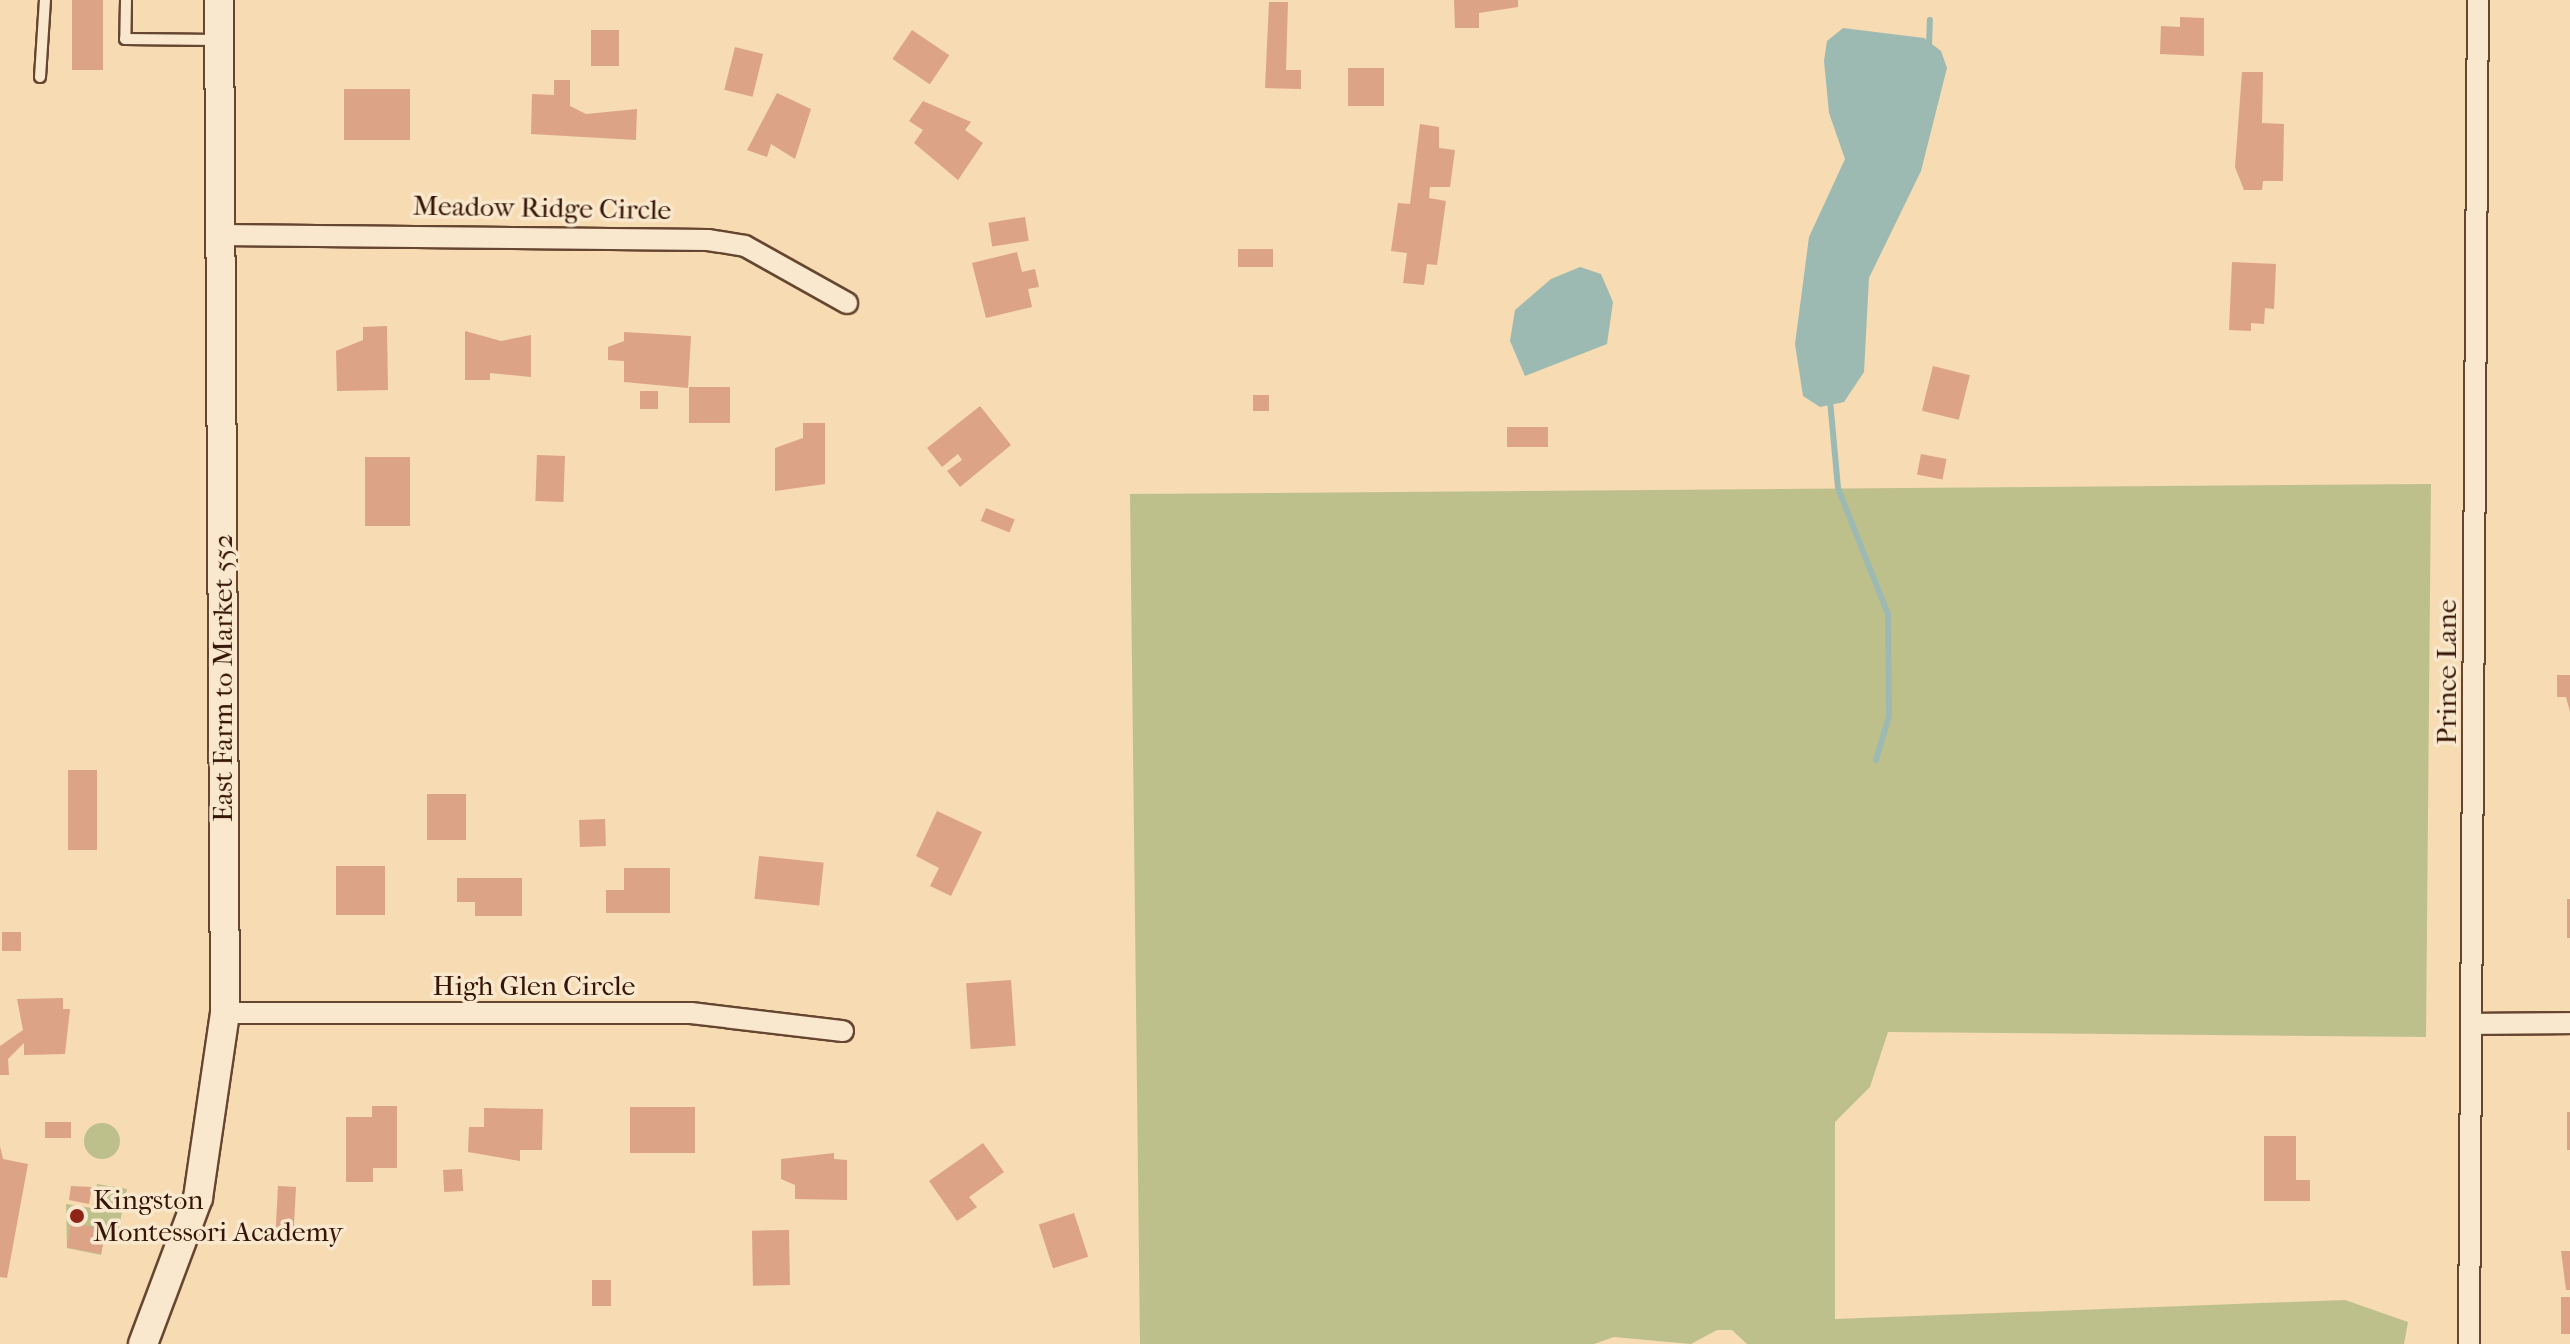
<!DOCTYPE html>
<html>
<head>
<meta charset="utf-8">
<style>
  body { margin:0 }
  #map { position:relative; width:2570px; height:1344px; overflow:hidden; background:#f6dbb3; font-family:"IM FELL French Canon",serif }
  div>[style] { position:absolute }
  .green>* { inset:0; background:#bec08b }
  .round { border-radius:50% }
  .water>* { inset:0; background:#9dbab2 }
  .stream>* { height:6px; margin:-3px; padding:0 3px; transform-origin:3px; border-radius:3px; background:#9dbab2 }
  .building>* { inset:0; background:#dca386; transform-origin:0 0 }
  .roads { filter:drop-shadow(2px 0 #664631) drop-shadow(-2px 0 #664631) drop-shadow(0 2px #664631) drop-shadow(0 -2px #664631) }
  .service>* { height:10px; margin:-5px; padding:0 5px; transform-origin:5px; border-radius:5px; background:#f9e8ce }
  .minor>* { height:20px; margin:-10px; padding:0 10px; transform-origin:10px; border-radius:10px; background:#f9e8ce }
  .secondary>* { height:28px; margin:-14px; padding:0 14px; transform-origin:14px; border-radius:14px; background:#f9e8ce }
  .dots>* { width:22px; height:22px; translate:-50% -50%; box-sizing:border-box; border:4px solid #f9e8ce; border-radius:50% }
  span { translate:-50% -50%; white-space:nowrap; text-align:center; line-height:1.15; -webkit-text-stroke:7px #f9e8ce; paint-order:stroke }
  .street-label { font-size:28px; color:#361506 }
  .poi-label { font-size:28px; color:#361506 }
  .left { translate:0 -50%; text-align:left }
</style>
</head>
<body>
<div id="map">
  <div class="green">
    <div style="clip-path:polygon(2431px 484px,2426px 1037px,1888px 1032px,1870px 1087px,1835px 1122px,1835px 1319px,2345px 1300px,2408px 1322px,2404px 1344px,1747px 1344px,1732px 1330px,1717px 1330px,1691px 1344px,1614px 1337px,1594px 1344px,1140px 1344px,1130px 494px)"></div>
    <div class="round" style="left:84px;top:1123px;width:36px;height:36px"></div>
    <div style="clip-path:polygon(97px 1184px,127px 1189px,118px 1231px,106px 1229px,101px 1255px,67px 1248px,66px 1204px,92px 1208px)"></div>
  </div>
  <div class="water">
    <div style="clip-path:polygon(1843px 28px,1924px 38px,1941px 51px,1947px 68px,1921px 171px,1869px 278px,1864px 372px,1844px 402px,1820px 407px,1803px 396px,1795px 344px,1809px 237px,1845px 159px,1829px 113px,1824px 61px,1827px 41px)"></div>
    <div style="clip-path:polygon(1580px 267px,1601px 274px,1613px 302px,1607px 344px,1525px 376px,1510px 341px,1515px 310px,1551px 279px)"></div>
  </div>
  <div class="stream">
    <div style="left:1929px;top:45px;width:25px;rotate:-88deg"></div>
    <div style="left:1830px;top:400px;width:88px;rotate:84.8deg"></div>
    <div style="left:1838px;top:488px;width:136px;rotate:68.4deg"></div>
    <div style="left:1888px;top:614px;width:102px;rotate:89.4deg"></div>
    <div style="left:1889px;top:716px;width:46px;rotate:106.5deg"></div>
  </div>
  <div class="building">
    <div style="left:72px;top:0;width:31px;height:70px"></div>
    <div style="clip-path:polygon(1454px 0,1518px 0,1518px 7px,1479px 13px,1479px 28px,1455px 28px)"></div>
    <div style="clip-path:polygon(1269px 2px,1288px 2px,1286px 70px,1301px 70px,1301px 89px,1265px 88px)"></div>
    <div style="clip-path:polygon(2180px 17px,2204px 18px,2204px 56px,2160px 54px,2161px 26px,2180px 27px)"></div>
    <div style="left:619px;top:30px;width:36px;height:28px;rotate:90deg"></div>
    <div style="left:912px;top:30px;width:45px;height:35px;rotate:34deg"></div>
    <div style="left:735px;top:47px;width:29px;height:44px;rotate:14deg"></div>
    <div style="left:1348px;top:68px;width:36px;height:38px"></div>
    <div style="clip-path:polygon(2242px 72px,2263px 72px,2262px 123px,2284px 124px,2283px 181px,2263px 181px,2262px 190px,2244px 190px,2235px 167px)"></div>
    <div style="clip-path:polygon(554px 80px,570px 80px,570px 106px,586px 114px,637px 109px,636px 140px,531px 134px,532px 94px,554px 95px)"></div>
    <div style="left:410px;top:89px;width:51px;height:66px;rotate:90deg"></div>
    <div style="clip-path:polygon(777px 93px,811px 109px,795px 159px,771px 144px,767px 157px,747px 150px)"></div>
    <div style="clip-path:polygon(923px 101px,971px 122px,965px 130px,983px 143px,958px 180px,914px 143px,923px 130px,909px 121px)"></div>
    <div style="clip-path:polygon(1420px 124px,1439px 127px,1439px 148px,1455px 150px,1450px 187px,1430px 187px,1429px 198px,1446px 201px,1437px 265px,1427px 264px,1424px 285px,1403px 283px,1407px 253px,1391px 251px,1398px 203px,1410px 204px)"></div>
    <div style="left:1025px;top:217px;width:24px;height:37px;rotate:81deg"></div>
    <div style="left:1238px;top:249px;width:35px;height:18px"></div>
    <div style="clip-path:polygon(1017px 252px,1022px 272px,1035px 269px,1039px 287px,1028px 289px,1032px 307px,986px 318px,972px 263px)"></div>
    <div style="clip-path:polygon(2232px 262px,2276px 264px,2274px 309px,2265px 308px,2264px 324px,2251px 323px,2251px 331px,2229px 330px)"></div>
    <div style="clip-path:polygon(387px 326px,388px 390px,337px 391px,336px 351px,363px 340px,363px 327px)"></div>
    <div style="clip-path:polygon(465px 331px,501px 341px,531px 335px,531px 377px,490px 373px,490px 380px,465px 380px)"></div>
    <div style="clip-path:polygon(624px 332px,691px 336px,688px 388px,624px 382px,624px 361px,608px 360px,608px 347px,624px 341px)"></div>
    <div style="left:1933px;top:366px;width:38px;height:46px;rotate:14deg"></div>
    <div style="left:689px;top:387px;width:41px;height:36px"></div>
    <div style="left:658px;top:391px;width:18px;height:18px;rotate:90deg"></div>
    <div style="left:1253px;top:395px;width:16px;height:16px"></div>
    <div style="clip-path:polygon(980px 406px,1011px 445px,960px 487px,947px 471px,962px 460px,958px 454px,942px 467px,927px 448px)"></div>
    <div style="clip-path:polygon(803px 423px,825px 423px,825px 484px,775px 491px,775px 448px,803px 438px)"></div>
    <div style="left:1507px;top:427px;width:41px;height:20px"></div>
    <div style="left:1921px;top:454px;width:26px;height:21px;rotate:11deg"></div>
    <div style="left:537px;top:455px;width:28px;height:46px;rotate:2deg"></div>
    <div style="left:365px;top:457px;width:45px;height:69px"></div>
    <div style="left:986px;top:508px;width:31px;height:14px;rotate:22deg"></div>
    <div style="clip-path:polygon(2557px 675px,2570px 675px,2570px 712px,2566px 697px,2557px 697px)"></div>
    <div style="left:68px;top:770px;width:29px;height:80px"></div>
    <div style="left:427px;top:794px;width:39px;height:46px"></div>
    <div style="clip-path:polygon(937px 811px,982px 832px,951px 896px,930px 886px,939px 868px,916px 856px)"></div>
    <div style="left:605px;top:819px;width:27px;height:26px;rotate:88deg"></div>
    <div style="left:759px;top:856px;width:65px;height:43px;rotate:6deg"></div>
    <div style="left:336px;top:866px;width:49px;height:49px"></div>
    <div style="clip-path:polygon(624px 868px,670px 868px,670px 913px,606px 913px,606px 890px,624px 890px)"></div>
    <div style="clip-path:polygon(457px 878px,522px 878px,522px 916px,475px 916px,475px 902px,457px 902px)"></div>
    <div style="left:2567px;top:899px;width:3px;height:39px"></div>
    <div style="left:2px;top:932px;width:19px;height:19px"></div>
    <div style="left:1011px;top:980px;width:66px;height:45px;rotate:86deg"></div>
    <div style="clip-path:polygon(63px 998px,63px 1009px,70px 1009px,65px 1054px,24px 1055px,24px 1043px,8px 1059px,9px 1075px,0 1075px,0 1046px,23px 1030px,17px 999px)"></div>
    <div style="clip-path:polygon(372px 1106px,397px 1106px,397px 1168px,373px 1168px,373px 1182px,346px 1182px,346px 1117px,372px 1117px)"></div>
    <div style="left:630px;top:1107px;width:65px;height:46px"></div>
    <div style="clip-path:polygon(484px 1108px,543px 1109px,542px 1150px,520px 1150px,520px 1161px,468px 1152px,469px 1127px,484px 1127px)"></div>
    <div style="left:2567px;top:1112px;width:3px;height:38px"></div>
    <div style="left:45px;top:1122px;width:26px;height:16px"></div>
    <div style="clip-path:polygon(2264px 1136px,2296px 1136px,2296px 1180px,2310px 1180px,2310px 1201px,2264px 1201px)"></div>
    <div style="clip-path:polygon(983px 1143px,1004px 1172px,969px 1197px,977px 1207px,957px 1221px,929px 1181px)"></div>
    <div style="clip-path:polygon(0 1146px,3px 1159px,28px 1164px,7px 1278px,0 1277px)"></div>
    <div style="clip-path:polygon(834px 1153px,834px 1159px,847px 1160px,847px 1200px,795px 1199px,795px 1185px,781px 1179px,781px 1159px)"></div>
    <div style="left:462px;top:1169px;width:22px;height:19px;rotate:87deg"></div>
    <div style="clip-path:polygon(71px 1186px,92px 1187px,89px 1204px,69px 1200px)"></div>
    <div style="left:278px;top:1186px;width:18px;height:41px;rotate:3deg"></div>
    <div style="left:1074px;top:1213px;width:46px;height:37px;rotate:72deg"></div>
    <div style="left:71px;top:1223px;width:35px;height:25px;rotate:10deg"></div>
    <div style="left:789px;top:1230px;width:55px;height:37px;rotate:89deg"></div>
    <div style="clip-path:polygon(2561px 1251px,2570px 1251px,2570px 1290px,2566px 1290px)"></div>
    <div style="left:592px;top:1280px;width:19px;height:26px"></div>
    <div style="left:2561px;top:1297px;width:9px;height:37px"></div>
  </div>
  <div class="roads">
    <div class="service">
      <div style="left:126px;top:0;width:39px;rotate:91deg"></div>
      <div style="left:125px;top:39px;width:92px;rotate:0.6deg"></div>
      <div style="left:40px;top:77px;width:77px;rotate:-86.3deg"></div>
    </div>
    <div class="minor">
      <div style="left:220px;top:235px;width:488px;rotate:0.6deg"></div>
      <div style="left:708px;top:240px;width:37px;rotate:9deg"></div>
      <div style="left:745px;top:246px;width:117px;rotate:29.2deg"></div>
      <div style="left:225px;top:1013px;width:466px"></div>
      <div style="left:691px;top:1013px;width:153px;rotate:6.8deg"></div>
      <div style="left:2474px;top:1024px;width:96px;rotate:-0.6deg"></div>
      <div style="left:2469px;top:1344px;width:1344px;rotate:-89.62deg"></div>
    </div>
    <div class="secondary">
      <div style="left:143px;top:1344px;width:156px;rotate:-69.4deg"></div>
      <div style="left:198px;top:1198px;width:187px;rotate:-81.7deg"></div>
      <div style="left:225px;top:1013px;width:1013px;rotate:-90.34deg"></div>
    </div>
  </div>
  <div class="dots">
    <div style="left:77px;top:1216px;background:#8f2418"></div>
  </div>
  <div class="street-label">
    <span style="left:542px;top:208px;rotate:1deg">Meadow Ridge Circle</span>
    <span style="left:2447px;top:672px;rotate:-90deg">Prince Lane</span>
    <span style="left:223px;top:678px;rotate:-90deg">East Farm to Market 552</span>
    <span style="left:534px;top:986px">High Glen Circle</span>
  </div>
  <div class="poi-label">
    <span class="left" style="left:93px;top:1216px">Kingston<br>Montessori Academy</span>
  </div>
</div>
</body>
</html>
